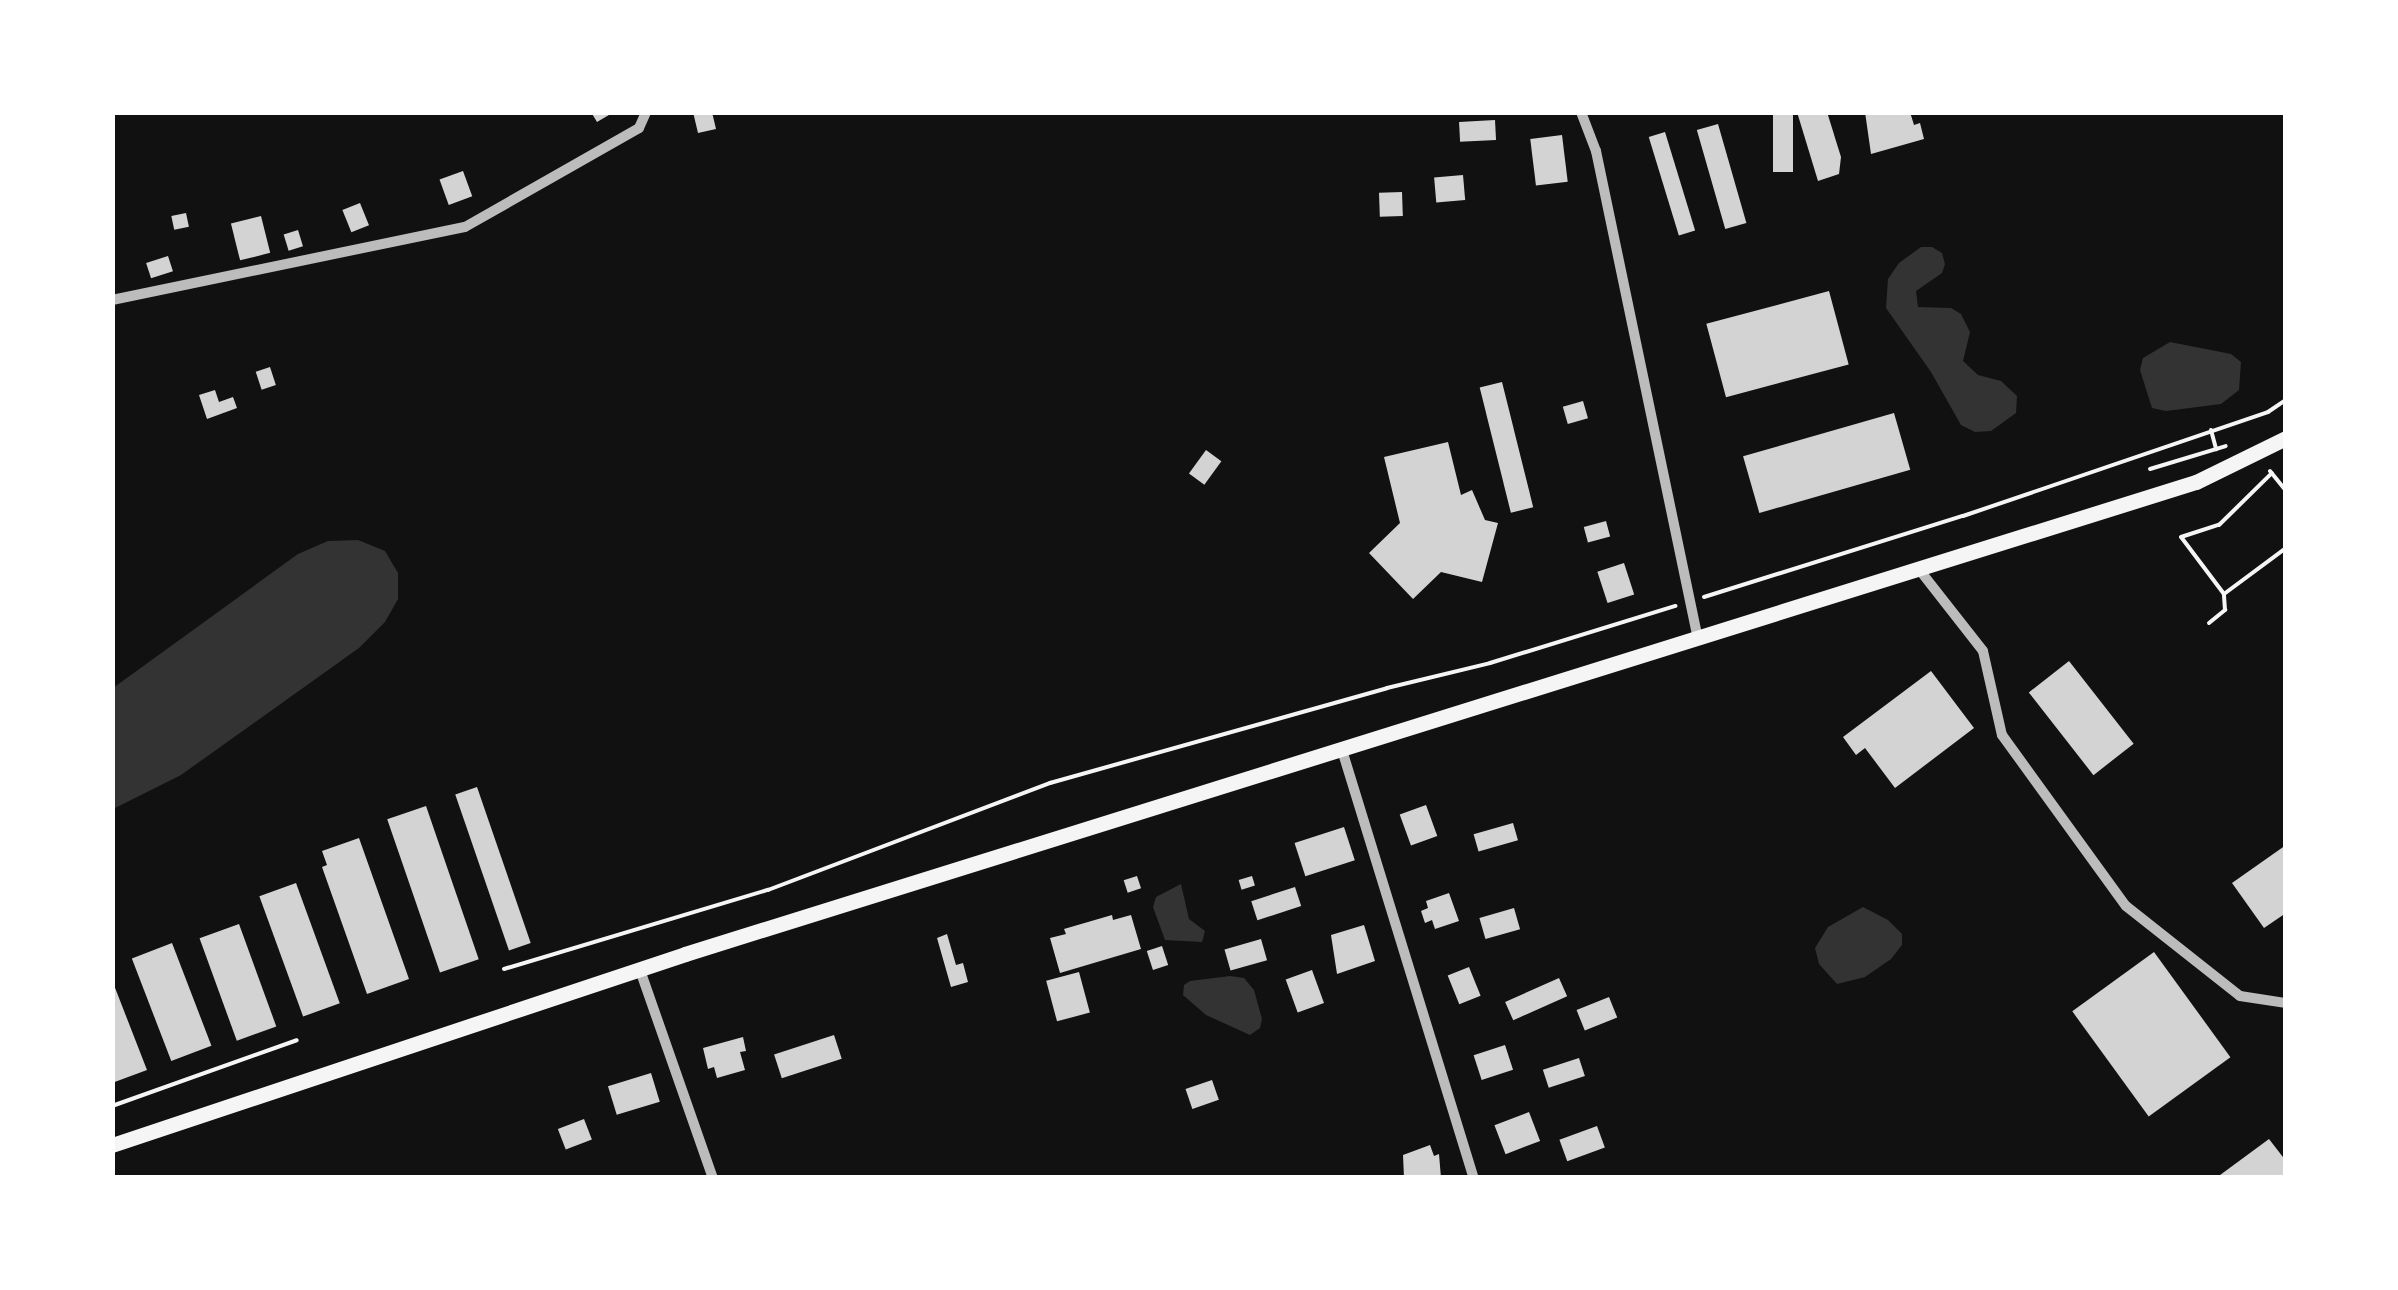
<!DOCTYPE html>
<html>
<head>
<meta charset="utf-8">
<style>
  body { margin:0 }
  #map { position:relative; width:2398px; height:1290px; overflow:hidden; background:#111; font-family:"Sofia Sans Condensed",sans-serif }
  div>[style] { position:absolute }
  .water>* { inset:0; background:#333 }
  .building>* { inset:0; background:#d3d3d3; transform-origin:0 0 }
  .path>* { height:4px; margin:-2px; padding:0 2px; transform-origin:2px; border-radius:2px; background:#f5f5f5 }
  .minor>* { height:10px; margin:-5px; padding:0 5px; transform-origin:5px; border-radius:5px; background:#bcbcbc }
  .secondary>* { height:15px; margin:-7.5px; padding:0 7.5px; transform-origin:7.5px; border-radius:7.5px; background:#f5f5f5 }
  span { translate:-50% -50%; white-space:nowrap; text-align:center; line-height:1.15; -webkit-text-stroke:8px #fff; paint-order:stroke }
  .frame { position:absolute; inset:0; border:115px solid #fff; pointer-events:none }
</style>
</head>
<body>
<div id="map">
  <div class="water">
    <div style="clip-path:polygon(1921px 247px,1932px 247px,1942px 253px,1945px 264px,1942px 273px,1916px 291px,1918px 307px,1951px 308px,1961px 314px,1970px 332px,1963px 361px,1978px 375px,2001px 381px,2017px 396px,2016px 413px,1991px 431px,1975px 432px,1961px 425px,1931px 372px,1886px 308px,1888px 279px,1899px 263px)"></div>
    <div style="clip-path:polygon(2170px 342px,2231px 354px,2241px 362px,2239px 390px,2221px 404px,2166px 411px,2152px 408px,2140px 370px,2143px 358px)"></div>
    <div style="clip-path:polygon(358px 540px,385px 551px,398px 573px,398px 599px,385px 622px,359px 648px,181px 775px,113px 809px,113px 688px,298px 554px,328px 541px)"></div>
    <div style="clip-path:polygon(1181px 884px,1189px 919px,1205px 931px,1202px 942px,1165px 940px,1153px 907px,1156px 897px)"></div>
    <div style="clip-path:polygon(1863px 907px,1888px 920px,1902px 934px,1902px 945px,1891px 959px,1865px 977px,1837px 984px,1819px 964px,1815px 948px,1828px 927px)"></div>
    <div style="clip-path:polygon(1230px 976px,1244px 978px,1254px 990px,1262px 1019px,1260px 1028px,1250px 1035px,1206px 1015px,1183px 995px,1184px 985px,1190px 981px)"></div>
  </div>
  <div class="building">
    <div style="clip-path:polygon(591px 112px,614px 112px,597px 122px)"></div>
    <div style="clip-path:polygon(693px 112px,712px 112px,716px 129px,698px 133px)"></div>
    <div style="left:1773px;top:112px;width:20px;height:60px"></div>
    <div style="clip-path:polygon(1797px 112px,1827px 112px,1841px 157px,1839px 174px,1818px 181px)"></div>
    <div style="clip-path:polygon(1865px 112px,1910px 112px,1914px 125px,1920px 123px,1924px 139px,1871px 154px)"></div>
    <div style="left:1495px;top:120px;width:20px;height:36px;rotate:87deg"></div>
    <div style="left:1718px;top:124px;width:103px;height:22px;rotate:74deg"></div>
    <div style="left:1665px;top:132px;width:103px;height:17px;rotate:73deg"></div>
    <div style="left:1562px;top:135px;width:47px;height:32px;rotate:83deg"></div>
    <div style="left:463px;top:171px;width:27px;height:25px;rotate:70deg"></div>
    <div style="left:1463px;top:175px;width:25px;height:29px;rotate:85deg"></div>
    <div style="left:1402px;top:192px;width:24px;height:23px;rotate:88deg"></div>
    <div style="left:360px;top:203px;width:24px;height:19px;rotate:68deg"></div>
    <div style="left:186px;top:213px;width:14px;height:15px;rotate:78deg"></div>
    <div style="left:261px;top:216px;width:38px;height:31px;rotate:76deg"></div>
    <div style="left:298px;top:230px;width:17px;height:15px;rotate:73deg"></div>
    <div style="left:168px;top:256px;width:16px;height:23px;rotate:72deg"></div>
    <div style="left:1829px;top:291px;width:76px;height:127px;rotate:75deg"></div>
    <div style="left:270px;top:367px;width:19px;height:15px;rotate:72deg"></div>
    <div style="left:1502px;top:382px;width:129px;height:23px;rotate:76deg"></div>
    <div style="clip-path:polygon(215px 390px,219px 402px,233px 397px,237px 408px,207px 419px,199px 395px)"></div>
    <div style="left:1583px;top:401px;width:18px;height:21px;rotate:74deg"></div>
    <div style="left:1894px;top:413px;width:59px;height:157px;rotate:74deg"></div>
    <div style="clip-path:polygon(1448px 442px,1461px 495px,1472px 490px,1485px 520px,1498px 523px,1482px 582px,1441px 572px,1413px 599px,1369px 553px,1400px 523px,1384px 457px)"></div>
    <div style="left:1206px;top:450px;width:19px;height:29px;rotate:36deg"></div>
    <div style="left:1606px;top:521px;width:16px;height:23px;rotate:75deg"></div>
    <div style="left:1624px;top:563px;width:33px;height:28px;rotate:72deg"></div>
    <div style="left:2069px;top:661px;width:105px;height:51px;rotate:52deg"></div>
    <div style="clip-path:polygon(1931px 671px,1974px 728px,1895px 788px,1865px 748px,1856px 755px,1843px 737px)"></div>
    <div style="left:477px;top:787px;width:165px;height:23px;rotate:71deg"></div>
    <div style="left:1426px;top:805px;width:33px;height:28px;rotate:70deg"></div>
    <div style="left:426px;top:806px;width:162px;height:41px;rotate:71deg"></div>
    <div style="left:1513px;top:823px;width:18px;height:41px;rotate:74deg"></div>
    <div style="left:1344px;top:827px;width:35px;height:52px;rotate:72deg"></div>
    <div style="clip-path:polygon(359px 838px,409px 979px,367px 994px,322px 867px,327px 865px,322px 851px)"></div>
    <div style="clip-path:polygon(2286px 845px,2286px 913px,2264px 928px,2232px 883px)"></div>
    <div style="left:1137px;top:876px;width:13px;height:14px;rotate:72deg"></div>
    <div style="left:1252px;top:876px;width:10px;height:14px;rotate:73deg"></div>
    <div style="left:296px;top:883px;width:128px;height:39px;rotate:70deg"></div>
    <div style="left:1295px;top:887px;width:20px;height:46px;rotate:72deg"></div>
    <div style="clip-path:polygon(1449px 893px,1459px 921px,1435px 929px,1432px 920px,1425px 923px,1421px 911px,1428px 908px,1426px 901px)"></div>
    <div style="left:1514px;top:908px;width:22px;height:36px;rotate:74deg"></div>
    <div style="clip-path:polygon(1112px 915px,1113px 920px,1131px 915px,1141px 949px,1060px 973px,1050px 938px,1066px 934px,1064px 929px)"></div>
    <div style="left:239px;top:924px;width:109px;height:42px;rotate:70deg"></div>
    <div style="clip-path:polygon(1364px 925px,1375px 961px,1337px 974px,1331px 935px)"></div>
    <div style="clip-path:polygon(947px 934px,956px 965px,963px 963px,968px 982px,951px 987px,937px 938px)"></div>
    <div style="left:1261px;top:939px;width:22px;height:38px;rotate:74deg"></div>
    <div style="left:172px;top:943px;width:110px;height:43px;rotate:69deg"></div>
    <div style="left:1162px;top:946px;width:20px;height:16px;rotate:72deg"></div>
    <div style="left:2154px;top:952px;width:130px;height:101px;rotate:54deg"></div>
    <div style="left:1469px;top:967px;width:31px;height:23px;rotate:68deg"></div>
    <div style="left:1312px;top:970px;width:35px;height:28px;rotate:70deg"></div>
    <div style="left:1079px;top:972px;width:42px;height:34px;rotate:75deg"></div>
    <div style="left:1559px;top:978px;width:20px;height:59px;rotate:66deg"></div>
    <div style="clip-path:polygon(112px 980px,147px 1070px,112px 1083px)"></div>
    <div style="left:1609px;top:997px;width:22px;height:35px;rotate:68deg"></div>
    <div style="left:834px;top:1035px;width:25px;height:63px;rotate:72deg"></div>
    <div style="clip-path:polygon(743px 1037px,746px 1051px,740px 1052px,745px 1070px,717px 1078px,714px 1067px,708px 1069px,703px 1048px)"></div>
    <div style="left:1505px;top:1045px;width:26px;height:33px;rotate:72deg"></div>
    <div style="left:1579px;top:1058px;width:19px;height:38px;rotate:72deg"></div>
    <div style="left:651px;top:1073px;width:30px;height:45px;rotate:73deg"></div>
    <div style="left:1212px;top:1080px;width:21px;height:28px;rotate:71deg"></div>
    <div style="left:1529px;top:1112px;width:31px;height:37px;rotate:69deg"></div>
    <div style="left:584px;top:1119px;width:22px;height:28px;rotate:69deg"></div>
    <div style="left:1597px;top:1126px;width:23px;height:40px;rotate:70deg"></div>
    <div style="clip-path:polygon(2269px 1139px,2286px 1161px,2286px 1178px,2216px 1178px)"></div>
    <div style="clip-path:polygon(1430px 1145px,1434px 1156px,1439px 1154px,1441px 1178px,1404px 1178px,1403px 1155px)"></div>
  </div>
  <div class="path">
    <div style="left:2211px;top:430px;width:20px;rotate:75deg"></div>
    <div style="left:2150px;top:469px;width:79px;rotate:-16.8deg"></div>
    <div style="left:2270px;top:471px;width:26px;rotate:51deg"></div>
    <div style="left:2224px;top:594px;width:71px;rotate:-127deg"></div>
    <div style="left:2181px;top:537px;width:40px;rotate:-18deg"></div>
    <div style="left:2219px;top:525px;width:74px;rotate:-44.5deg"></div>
    <div style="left:1704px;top:597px;width:271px;rotate:-17.4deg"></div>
    <div style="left:1963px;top:516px;width:322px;rotate:-18.8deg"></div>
    <div style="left:2268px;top:412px;width:22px;rotate:-34deg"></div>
    <div style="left:2209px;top:623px;width:21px;rotate:-39deg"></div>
    <div style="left:2225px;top:610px;width:16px;rotate:-94deg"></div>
    <div style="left:2224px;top:594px;width:77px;rotate:-36.6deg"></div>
    <div style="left:504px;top:969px;width:276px;rotate:-16.7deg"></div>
    <div style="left:768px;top:890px;width:302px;rotate:-20.8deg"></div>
    <div style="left:1050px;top:783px;width:350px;rotate:-15.7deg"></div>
    <div style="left:1387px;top:688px;width:106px;rotate:-13.6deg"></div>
    <div style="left:1490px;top:663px;width:194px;rotate:-17.1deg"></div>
    <div style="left:112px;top:1106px;width:196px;rotate:-19.6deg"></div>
  </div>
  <div class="minor">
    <div style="left:1581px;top:112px;width:42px;rotate:69deg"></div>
    <div style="left:1596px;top:151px;width:499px;rotate:78.2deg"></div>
    <div style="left:112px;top:300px;width:360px;rotate:-11.7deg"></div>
    <div style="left:465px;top:227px;width:200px;rotate:-29.6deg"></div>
    <div style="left:639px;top:128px;width:17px;rotate:-66deg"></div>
    <div style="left:1918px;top:568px;width:105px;rotate:51.9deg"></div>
    <div style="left:1983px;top:651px;width:86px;rotate:77.3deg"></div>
    <div style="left:2002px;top:735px;width:211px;rotate:54.1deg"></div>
    <div style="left:2126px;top:906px;width:145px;rotate:38.3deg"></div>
    <div style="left:2240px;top:996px;width:47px;rotate:8.7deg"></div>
    <div style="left:1342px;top:750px;width:448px;rotate:72.9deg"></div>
    <div style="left:640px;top:970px;width:220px;rotate:70.7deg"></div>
  </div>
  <div class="secondary">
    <div style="left:112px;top:1145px;width:604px;rotate:-18.43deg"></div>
    <div style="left:685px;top:954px;width:1583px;rotate:-17.35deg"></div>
    <div style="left:2196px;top:482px;width:100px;rotate:-26.1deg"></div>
  </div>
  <div class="frame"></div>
</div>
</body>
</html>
